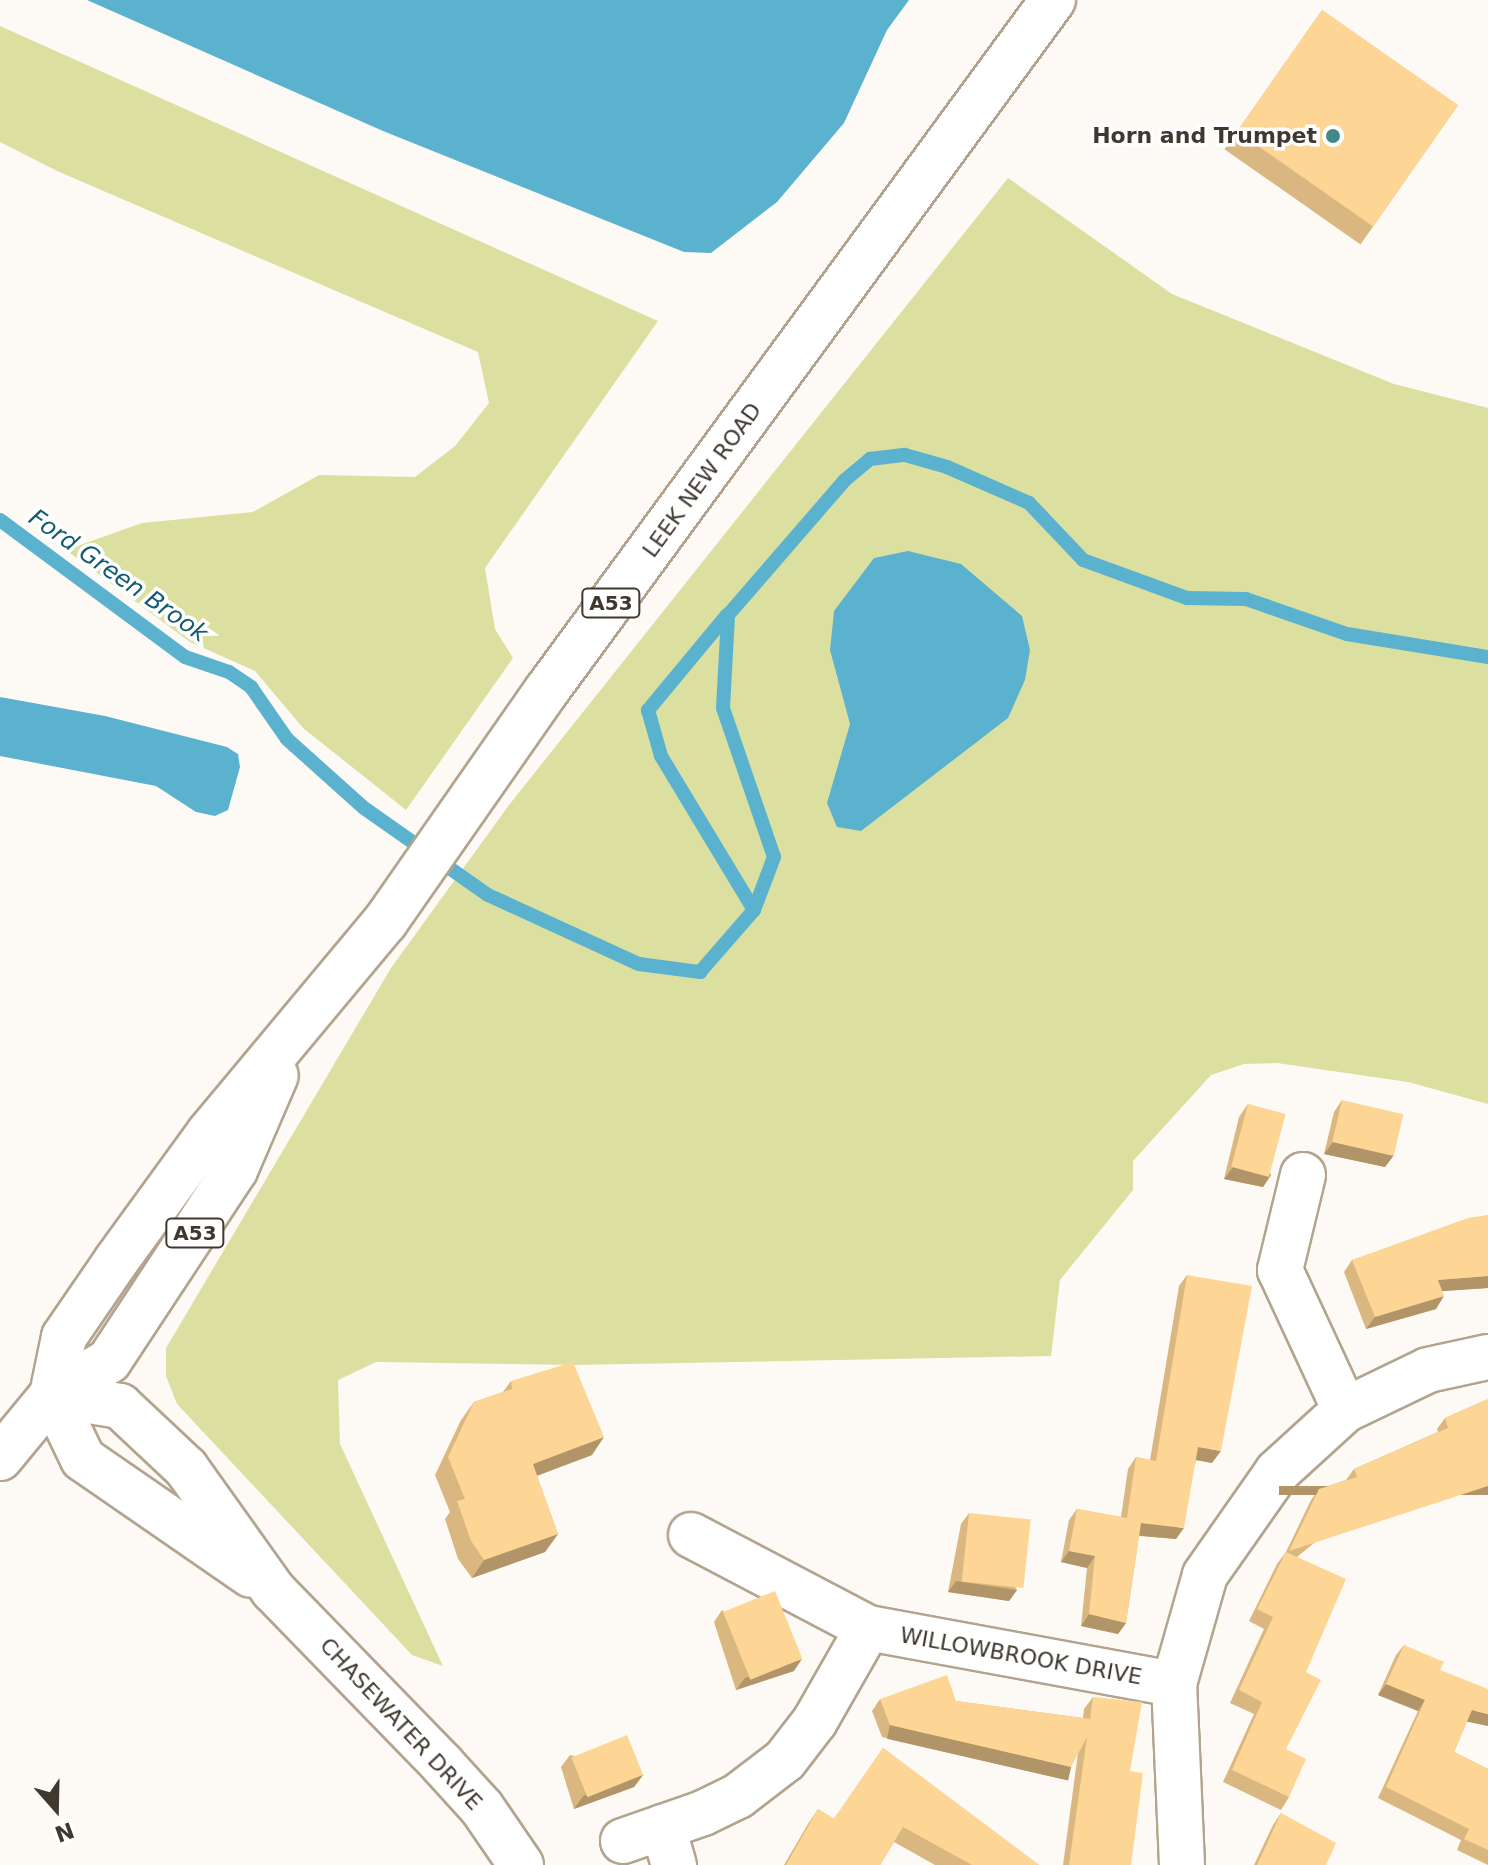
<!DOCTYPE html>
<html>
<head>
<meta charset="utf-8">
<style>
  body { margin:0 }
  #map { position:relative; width:1488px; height:1865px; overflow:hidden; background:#fdfaf5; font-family:"DejaVu Sans",sans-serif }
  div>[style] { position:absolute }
  .green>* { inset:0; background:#dbe0a1 }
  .water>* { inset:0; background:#5bb2cf }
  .stream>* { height:14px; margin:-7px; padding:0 7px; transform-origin:7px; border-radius:7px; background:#5bb2cf }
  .roads { filter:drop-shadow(2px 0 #b2a48e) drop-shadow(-2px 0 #b2a48e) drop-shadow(0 2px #b2a48e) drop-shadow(0 -2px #b2a48e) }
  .minor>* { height:44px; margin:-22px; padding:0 22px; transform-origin:22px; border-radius:22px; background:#fff }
  .highway>* { height:44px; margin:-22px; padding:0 22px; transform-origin:22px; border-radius:22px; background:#fff }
  .wall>* { inset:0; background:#dab780; transform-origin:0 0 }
  .shaded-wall>* { inset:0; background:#b19568; transform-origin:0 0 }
  .building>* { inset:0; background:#fdd595; transform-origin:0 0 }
  .dots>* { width:22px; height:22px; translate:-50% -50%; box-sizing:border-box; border:4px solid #fff; border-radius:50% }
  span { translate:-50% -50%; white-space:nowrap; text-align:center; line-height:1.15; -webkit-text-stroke:7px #fff; paint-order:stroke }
  .shield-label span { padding:2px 6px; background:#fff; border:2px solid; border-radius:6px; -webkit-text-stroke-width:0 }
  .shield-label { font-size:20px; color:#3e382f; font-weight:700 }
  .poi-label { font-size:22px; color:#3e382f; font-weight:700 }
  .right { translate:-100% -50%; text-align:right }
  .street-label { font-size:22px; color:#3e382f }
  .water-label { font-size:24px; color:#145c70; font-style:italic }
  .north { position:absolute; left:16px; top:1769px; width:80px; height:80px; -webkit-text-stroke:6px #fff; paint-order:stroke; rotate:160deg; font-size:22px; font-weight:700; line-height:32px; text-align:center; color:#3e382f }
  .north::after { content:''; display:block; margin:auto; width:28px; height:36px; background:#3e382f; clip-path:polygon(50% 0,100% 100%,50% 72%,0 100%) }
</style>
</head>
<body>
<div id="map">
  <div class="green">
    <div style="clip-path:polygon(0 26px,658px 321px,485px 568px,495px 629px,513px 658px,406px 810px,303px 728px,255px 671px,190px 642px,66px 550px,142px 523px,253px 512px,319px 475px,415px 477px,455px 446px,489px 403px,478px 352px,57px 171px,0 142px)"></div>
    <div style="clip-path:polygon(1008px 178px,1172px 294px,1394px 384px,1488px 408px,1488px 1104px,1408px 1082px,1277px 1063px,1244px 1064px,1211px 1075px,1133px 1161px,1133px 1190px,1060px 1280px,1051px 1356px,574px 1365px,376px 1362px,338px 1380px,340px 1444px,443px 1666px,412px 1655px,177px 1404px,166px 1376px,166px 1348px,391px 968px,509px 805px)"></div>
  </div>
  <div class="water">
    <div style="clip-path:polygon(87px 0,909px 0,887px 30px,844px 123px,777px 202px,711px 253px,684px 252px,383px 131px)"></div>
    <div style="clip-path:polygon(908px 551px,961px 564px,1022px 616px,1030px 650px,1025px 680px,1008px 718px,861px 831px,837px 827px,827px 803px,850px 724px,830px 650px,834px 611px,874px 558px)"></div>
    <div style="clip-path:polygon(0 697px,105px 716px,227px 747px,238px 754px,240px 767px,228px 810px,215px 816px,196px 812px,156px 786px,0 756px)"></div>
  </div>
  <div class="stream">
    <div style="left:0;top:520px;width:230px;rotate:36.5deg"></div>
    <div style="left:185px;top:657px;width:46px;rotate:18.8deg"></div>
    <div style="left:229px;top:672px;width:27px;rotate:34deg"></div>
    <div style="left:251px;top:687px;width:63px;rotate:55.3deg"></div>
    <div style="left:287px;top:739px;width:103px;rotate:41.9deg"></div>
    <div style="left:364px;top:808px;width:151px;rotate:35.1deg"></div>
    <div style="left:488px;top:895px;width:166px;rotate:24.6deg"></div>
    <div style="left:639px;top:964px;width:62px;rotate:7.5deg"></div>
    <div style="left:700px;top:972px;width:82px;rotate:-48.9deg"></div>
    <div style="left:754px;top:910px;width:57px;rotate:-69.3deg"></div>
    <div style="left:774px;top:857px;width:157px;rotate:-108.9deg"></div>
    <div style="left:723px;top:708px;width:93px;rotate:-86.9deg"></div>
    <div style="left:728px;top:615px;width:179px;rotate:-49.1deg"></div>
    <div style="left:845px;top:480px;width:33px;rotate:-40deg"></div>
    <div style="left:870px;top:459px;width:35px;rotate:-7deg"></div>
    <div style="left:905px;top:455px;width:44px;rotate:15.9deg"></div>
    <div style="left:947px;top:467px;width:90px;rotate:23.7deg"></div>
    <div style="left:1029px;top:503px;width:79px;rotate:46.5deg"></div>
    <div style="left:1083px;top:560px;width:111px;rotate:20.1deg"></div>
    <div style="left:1187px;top:598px;width:59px;rotate:1deg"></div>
    <div style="left:1246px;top:599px;width:107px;rotate:19.1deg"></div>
    <div style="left:1347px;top:634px;width:143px;rotate:9.3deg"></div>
    <div style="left:727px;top:615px;width:124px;rotate:129.7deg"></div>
    <div style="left:648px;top:710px;width:48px;rotate:74.2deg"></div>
    <div style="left:661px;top:756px;width:180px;rotate:58.9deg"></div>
  </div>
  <div class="roads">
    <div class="minor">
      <div style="left:1303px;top:1175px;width:98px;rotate:103.6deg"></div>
      <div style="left:1280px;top:1270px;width:154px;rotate:65.1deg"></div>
      <div style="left:52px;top:1395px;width:69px;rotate:9.2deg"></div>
      <div style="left:120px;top:1406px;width:91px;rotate:43.2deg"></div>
      <div style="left:186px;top:1468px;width:150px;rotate:54.5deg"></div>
      <div style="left:273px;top:1590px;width:243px;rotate:45.8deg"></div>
      <div style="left:442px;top:1764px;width:59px;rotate:47.7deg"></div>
      <div style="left:482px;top:1808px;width:69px;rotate:55.6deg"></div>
      <div style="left:52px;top:1395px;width:71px;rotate:64.2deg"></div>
      <div style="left:83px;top:1459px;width:204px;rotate:34.6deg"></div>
      <div style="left:691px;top:1535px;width:200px;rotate:27.7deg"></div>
      <div style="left:663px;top:1827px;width:40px;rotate:74deg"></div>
      <div style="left:623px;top:1841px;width:85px;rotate:-19.3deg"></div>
      <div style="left:703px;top:1813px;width:39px;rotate:-26deg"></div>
      <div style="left:738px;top:1796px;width:59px;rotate:-37.5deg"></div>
      <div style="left:785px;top:1760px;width:49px;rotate:-52.4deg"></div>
      <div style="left:815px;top:1721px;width:107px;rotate:-60.3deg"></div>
      <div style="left:868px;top:1628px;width:311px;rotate:10.4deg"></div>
      <div style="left:1182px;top:1865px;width:181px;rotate:-92.5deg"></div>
      <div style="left:1174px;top:1684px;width:113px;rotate:-74.1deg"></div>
      <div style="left:1205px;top:1575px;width:126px;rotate:-55deg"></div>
      <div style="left:1277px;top:1472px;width:92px;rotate:-42.4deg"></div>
      <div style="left:1345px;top:1410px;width:92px;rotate:-25.7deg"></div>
      <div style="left:1428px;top:1370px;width:61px;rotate:-12.2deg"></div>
    </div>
    <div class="highway">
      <div style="left:52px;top:1395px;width:59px;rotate:-78.3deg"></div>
      <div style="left:64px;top:1337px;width:92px;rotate:-55.6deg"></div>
      <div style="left:116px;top:1261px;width:158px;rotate:-54deg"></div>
      <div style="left:209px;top:1133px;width:275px;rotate:-50.2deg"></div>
      <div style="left:385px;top:922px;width:283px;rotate:-55.1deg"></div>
      <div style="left:547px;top:690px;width:856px;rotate:-53.75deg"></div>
      <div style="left:0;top:1458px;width:82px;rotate:-50.5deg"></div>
      <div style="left:52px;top:1395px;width:66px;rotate:-30.8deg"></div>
      <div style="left:109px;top:1361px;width:229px;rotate:-56.6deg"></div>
      <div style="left:235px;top:1170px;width:103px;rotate:-66.7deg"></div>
    </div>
  </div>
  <div class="wall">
    <div style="left:1322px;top:10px;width:166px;height:170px;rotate:35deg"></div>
    <div style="clip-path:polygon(1342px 1100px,1394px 1155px,1385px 1167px,1324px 1154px,1334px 1112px)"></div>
    <div style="clip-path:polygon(1248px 1104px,1271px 1175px,1263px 1187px,1224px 1179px,1239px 1117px)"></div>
    <div style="clip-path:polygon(1488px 1215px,1488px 1288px,1442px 1291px,1436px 1309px,1366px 1329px,1344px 1272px,1352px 1260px)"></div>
    <div style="clip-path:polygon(1187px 1275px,1212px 1463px,1196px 1460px,1176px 1539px,1139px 1536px,1126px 1623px,1118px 1634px,1081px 1626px,1087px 1568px,1061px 1562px,1069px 1520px,1077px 1509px,1121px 1517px,1128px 1469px,1136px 1457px,1150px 1460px,1179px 1286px)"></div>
    <div style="clip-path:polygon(511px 1381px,592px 1455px,537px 1476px,558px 1534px,545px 1552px,472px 1578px,458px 1559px,445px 1519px,450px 1512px,435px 1475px,461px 1420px,474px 1402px,503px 1392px)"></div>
    <div style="clip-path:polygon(1488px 1399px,1297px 1557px,1306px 1672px,1286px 1749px,1289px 1797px,1281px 1810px,1223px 1782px,1254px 1714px,1230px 1703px,1264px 1629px,1249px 1621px,1277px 1564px,1286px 1552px,1311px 1500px,1319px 1489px,1346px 1480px,1354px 1469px,1438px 1432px,1437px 1429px,1445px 1418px)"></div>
    <div style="clip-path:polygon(969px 1513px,1017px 1590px,1009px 1601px,948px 1592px,961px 1524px)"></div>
    <div style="clip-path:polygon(722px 1610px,794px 1671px,736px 1690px,714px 1622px)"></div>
    <div style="clip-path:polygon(1404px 1645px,1440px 1670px,1488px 1726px,1467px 1721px,1454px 1752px,1488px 1769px,1488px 1865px,1457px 1850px,1461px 1840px,1378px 1798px,1418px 1711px,1378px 1695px,1396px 1655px)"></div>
    <div style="clip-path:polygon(1093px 1697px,1130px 1771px,1131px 1865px,1063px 1865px,1078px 1753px,1062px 1779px,882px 1737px,872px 1711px,880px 1699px,956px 1701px,1083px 1718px,1084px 1709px)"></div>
    <div style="clip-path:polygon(883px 1748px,1039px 1865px,935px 1865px,894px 1842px,880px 1865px,784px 1865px,808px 1824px,818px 1809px,834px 1819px)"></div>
    <div style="clip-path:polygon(570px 1755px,643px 1775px,634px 1787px,574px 1809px,561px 1767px)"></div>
    <div style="clip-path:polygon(1281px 1813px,1326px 1865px,1254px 1865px,1273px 1825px)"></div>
  </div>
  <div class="shaded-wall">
    <div style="clip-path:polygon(1333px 1142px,1394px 1155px,1385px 1167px,1324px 1154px)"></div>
    <div style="clip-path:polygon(1233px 1167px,1271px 1175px,1263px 1187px,1224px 1179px)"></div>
    <div style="clip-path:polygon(1488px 1276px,1488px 1288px,1430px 1292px,1438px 1280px)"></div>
    <div style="clip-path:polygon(1444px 1296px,1436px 1309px,1366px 1329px,1375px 1317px)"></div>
    <div style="clip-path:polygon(604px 1437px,592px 1455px,520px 1482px,533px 1464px)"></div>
    <div style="clip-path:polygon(1198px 1447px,1221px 1451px,1212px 1463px,1190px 1459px)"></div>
    <div style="left:1488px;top:1486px;width:9px;height:209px;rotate:90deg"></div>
    <div style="clip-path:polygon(1141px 1523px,1184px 1528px,1176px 1539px,1133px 1535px)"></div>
    <div style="clip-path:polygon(558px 1534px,545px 1552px,472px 1578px,484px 1560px)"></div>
    <div style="clip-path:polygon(1069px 1551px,1095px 1556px,1087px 1568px,1061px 1562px)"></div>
    <div style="clip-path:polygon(956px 1581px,1017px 1590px,1009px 1601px,948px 1592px)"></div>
    <div style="clip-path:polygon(1089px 1614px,1126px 1623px,1118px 1634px,1081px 1626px)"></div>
    <div style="clip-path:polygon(802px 1659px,794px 1671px,736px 1690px,745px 1678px)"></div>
    <div style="clip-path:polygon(1386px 1684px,1425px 1700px,1418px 1711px,1378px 1695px)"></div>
    <div style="clip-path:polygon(1472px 1710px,1488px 1714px,1488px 1726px,1464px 1721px)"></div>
    <div style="left:890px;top:1725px;width:186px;height:14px;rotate:13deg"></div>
    <div style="clip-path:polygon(643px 1775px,634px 1787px,574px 1809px,583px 1796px)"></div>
  </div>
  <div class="building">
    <div style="left:1322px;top:10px;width:166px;height:148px;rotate:35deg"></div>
    <div style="left:1342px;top:1100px;width:63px;height:43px;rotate:13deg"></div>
    <div style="left:1248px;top:1104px;width:39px;height:65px;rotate:15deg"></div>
    <div style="clip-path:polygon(1488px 1215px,1488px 1276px,1438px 1280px,1444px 1296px,1375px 1317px,1352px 1260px,1468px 1218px)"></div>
    <div style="clip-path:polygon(1187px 1275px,1252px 1286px,1221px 1451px,1198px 1447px,1184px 1528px,1141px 1523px,1126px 1623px,1089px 1614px,1095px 1556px,1069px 1551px,1077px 1509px,1127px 1518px,1136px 1457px,1156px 1461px)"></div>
    <div style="clip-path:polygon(573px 1362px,604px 1437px,533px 1464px,558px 1534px,484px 1560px,471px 1541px,457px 1501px,465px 1499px,448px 1457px,474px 1402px,512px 1389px,511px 1381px)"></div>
    <div style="clip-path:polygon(1488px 1399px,1488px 1486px,1289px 1551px,1319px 1489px,1357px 1477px,1354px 1469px,1448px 1428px,1445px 1418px)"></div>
    <div style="left:969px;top:1513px;width:62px;height:69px;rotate:6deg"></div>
    <div style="clip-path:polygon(1286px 1552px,1346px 1579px,1306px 1672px,1321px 1680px,1286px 1749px,1306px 1759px,1289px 1797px,1232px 1770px,1262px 1702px,1239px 1690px,1273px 1617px,1257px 1609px)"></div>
    <div style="left:775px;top:1591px;width:73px;height:56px;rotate:68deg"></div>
    <div style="clip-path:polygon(1404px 1645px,1444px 1662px,1440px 1670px,1488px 1689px,1488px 1714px,1472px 1710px,1454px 1752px,1488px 1769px,1488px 1850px,1464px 1839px,1469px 1829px,1386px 1787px,1425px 1700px,1386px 1684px)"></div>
    <div style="clip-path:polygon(947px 1675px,956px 1701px,1090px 1719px,1093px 1697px,1142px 1702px,1130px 1771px,1143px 1773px,1131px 1865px,1069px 1865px,1087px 1737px,1071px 1767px,890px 1725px,880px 1699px)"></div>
    <div style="left:627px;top:1735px;width:43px;height:60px;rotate:68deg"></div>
    <div style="clip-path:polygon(883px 1748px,1039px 1865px,972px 1865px,903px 1827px,880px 1865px,786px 1865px,818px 1809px,834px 1819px)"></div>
    <div style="clip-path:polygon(1281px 1813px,1336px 1843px,1326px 1865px,1257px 1865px)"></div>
  </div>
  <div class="dots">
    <div style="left:1333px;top:136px;background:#41898b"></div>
  </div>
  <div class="shield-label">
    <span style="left:611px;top:603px">A53</span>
    <span style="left:195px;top:1233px">A53</span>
  </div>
  <div class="poi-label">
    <span class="right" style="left:1317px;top:136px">Horn and Trumpet</span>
  </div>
  <div class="street-label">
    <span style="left:702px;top:480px;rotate:-54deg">LEEK NEW ROAD</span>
    <span style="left:1021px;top:1656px;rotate:10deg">WILLOWBROOK DRIVE</span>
    <span style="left:401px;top:1724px;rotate:47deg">CHASEWATER DRIVE</span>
  </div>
  <div class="water-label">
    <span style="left:118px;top:576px;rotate:35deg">Ford Green Brook</span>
  </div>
  <div class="north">N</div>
</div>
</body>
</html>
